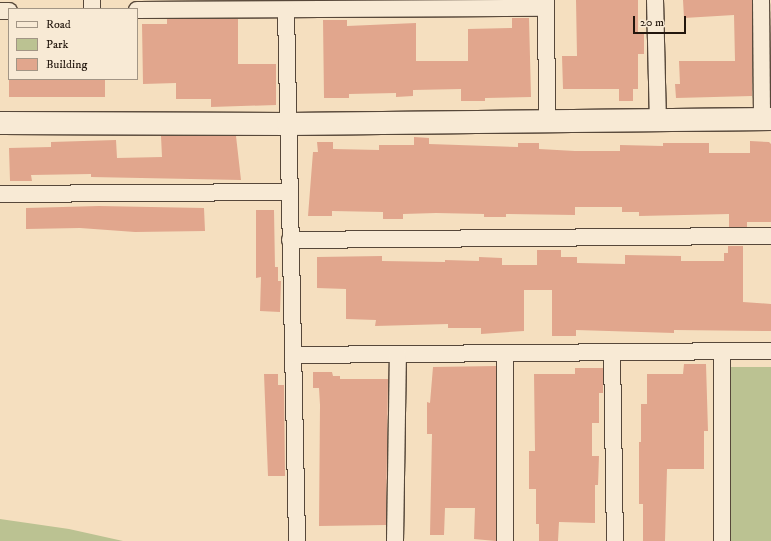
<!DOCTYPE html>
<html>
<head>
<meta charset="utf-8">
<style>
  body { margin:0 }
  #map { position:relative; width:771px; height:541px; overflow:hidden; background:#f5dfbf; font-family:"IM FELL DW Pica",serif }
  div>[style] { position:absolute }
  .green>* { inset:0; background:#bbc292; transform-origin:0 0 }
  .building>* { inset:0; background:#e1a68d; transform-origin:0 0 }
  .roads { filter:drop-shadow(1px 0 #57483a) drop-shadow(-1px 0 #57483a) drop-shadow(0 1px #57483a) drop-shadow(0 -1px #57483a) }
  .street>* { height:16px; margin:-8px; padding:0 8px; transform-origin:8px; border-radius:8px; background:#f8ead5 }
  .secondary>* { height:22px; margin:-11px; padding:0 11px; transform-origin:11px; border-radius:11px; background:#f8ead5 }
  span { translate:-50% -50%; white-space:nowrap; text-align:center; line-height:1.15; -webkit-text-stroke:4px #f8ead5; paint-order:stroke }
  .legend { position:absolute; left:8px; top:8px; width:130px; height:72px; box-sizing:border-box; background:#f8ead5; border:1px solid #a29585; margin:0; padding:5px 7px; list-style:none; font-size:12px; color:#22160d }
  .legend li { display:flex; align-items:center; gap:8px; height:20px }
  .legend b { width:20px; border:1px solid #a29585 }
  .scale { position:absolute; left:633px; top:16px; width:53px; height:18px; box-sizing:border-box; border:2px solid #22160d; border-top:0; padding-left:5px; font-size:12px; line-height:14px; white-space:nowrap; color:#22160d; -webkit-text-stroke:3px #f8ead5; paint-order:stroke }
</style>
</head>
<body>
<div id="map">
  <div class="green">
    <div style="left:771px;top:367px;width:174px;height:43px;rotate:90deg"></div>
    <div style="clip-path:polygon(0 519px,69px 529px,123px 541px,0 541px)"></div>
  </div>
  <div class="building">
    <div style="clip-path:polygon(576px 0,638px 0,638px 32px,644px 32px,644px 54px,638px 54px,638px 89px,633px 89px,633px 101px,619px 101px,619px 89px,563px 89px,562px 56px,577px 56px)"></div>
    <div style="clip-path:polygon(683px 0,752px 0,752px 96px,676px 98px,675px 84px,680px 84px,679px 61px,735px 61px,734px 15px,684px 18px)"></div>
    <div style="clip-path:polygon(512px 18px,529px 18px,531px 97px,485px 98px,485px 101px,461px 101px,461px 89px,413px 90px,413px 96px,396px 97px,396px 93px,349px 94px,349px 98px,324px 98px,323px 20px,347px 20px,347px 26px,416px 23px,416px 61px,468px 61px,468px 29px,512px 28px)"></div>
    <div style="clip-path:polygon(167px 19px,238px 19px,238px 64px,276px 64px,276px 105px,211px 107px,211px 99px,176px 99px,176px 83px,143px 84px,142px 24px,167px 24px)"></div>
    <div style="left:9px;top:79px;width:96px;height:18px"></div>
    <div style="clip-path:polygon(161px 136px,236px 136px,241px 180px,91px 177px,91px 174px,31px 175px,32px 181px,10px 181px,9px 148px,51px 147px,51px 142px,116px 140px,117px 158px,162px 157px)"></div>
    <div style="clip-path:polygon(414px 137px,429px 138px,429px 144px,518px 147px,518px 143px,539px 143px,539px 149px,575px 151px,620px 151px,620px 145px,663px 146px,663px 143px,709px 143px,709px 153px,750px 153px,750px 141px,769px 142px,771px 144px,771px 222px,747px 222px,747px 227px,729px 227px,729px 214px,639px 216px,639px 212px,622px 212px,622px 207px,575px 207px,575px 215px,506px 214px,506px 217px,484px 217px,484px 214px,436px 213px,403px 214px,403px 219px,383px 219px,383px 212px,332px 211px,332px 216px,308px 216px,313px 152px,318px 152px,317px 142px,333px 142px,333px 149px,379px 150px,379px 145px,414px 145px)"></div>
    <div style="clip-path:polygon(99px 206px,204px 208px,205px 231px,135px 232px,80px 228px,26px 229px,26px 208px)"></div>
    <div style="clip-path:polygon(256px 210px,274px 210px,275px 267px,278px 267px,278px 281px,281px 281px,280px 312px,260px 311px,261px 277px,256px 278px)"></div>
    <div style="clip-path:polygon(728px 246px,743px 246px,743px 302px,771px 304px,771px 331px,674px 330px,674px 333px,576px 330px,576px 336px,552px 336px,552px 290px,524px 290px,524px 331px,481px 334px,481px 328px,448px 328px,448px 324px,375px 326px,376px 320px,346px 319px,346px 289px,317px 288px,317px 257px,382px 256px,382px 261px,445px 262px,445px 260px,479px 261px,479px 257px,502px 258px,502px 265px,537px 265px,537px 250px,561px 250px,561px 257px,577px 257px,577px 263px,625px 264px,625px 255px,681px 256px,681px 261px,724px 261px,724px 253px,728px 253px)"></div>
    <div style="clip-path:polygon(684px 364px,706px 364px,708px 431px,704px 431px,704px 469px,667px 469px,665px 541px,643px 541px,643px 504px,639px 504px,639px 442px,641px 442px,641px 404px,647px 404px,647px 374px,683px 374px)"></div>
    <div style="clip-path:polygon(496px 366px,496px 541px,474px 539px,475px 508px,445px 508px,444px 535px,430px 535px,432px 434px,427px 434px,427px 402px,430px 403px,433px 367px)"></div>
    <div style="clip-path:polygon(575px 368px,603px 368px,603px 393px,599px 393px,599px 423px,592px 423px,592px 456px,599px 456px,598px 485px,595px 485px,595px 523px,559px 522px,558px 541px,539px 541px,539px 524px,536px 524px,536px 489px,529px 489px,529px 451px,535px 451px,534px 374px,575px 374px)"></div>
    <div style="clip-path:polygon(313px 372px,332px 372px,333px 376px,340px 376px,340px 379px,388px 379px,386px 525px,319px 526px,320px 405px,319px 388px,313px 388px)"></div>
    <div style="clip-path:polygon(264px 374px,278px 374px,278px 385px,284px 385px,285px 476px,268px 476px)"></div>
  </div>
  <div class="roads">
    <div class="street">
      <div style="left:92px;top:0;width:9px;rotate:90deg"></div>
      <div style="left:546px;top:0;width:120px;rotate:89.5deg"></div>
      <div style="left:655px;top:0;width:119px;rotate:88.6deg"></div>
      <div style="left:761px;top:0;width:119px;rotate:89.5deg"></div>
      <div style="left:137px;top:10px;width:409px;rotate:-0.3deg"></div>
      <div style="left:286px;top:10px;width:531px;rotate:88.81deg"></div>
      <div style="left:0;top:11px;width:9px"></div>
      <div style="left:0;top:194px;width:289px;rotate:-0.4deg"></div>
      <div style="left:290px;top:240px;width:481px;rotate:-0.5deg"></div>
      <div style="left:612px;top:352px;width:189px;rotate:89.1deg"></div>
      <div style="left:505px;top:353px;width:188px;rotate:90deg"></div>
      <div style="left:293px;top:355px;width:478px;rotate:-0.5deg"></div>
      <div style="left:395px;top:541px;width:187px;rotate:-89.1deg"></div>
      <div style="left:722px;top:541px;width:190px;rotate:-90deg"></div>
    </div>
    <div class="secondary">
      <div style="left:0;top:123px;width:288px;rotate:0.2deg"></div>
      <div style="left:288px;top:124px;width:483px;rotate:-0.6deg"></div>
    </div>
  </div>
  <ul class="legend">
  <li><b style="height:5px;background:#f8ead5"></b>Road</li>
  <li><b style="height:11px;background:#bbc292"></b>Park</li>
  <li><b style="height:11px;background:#e1a68d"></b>Building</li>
  </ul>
  <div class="scale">20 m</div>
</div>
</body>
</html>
